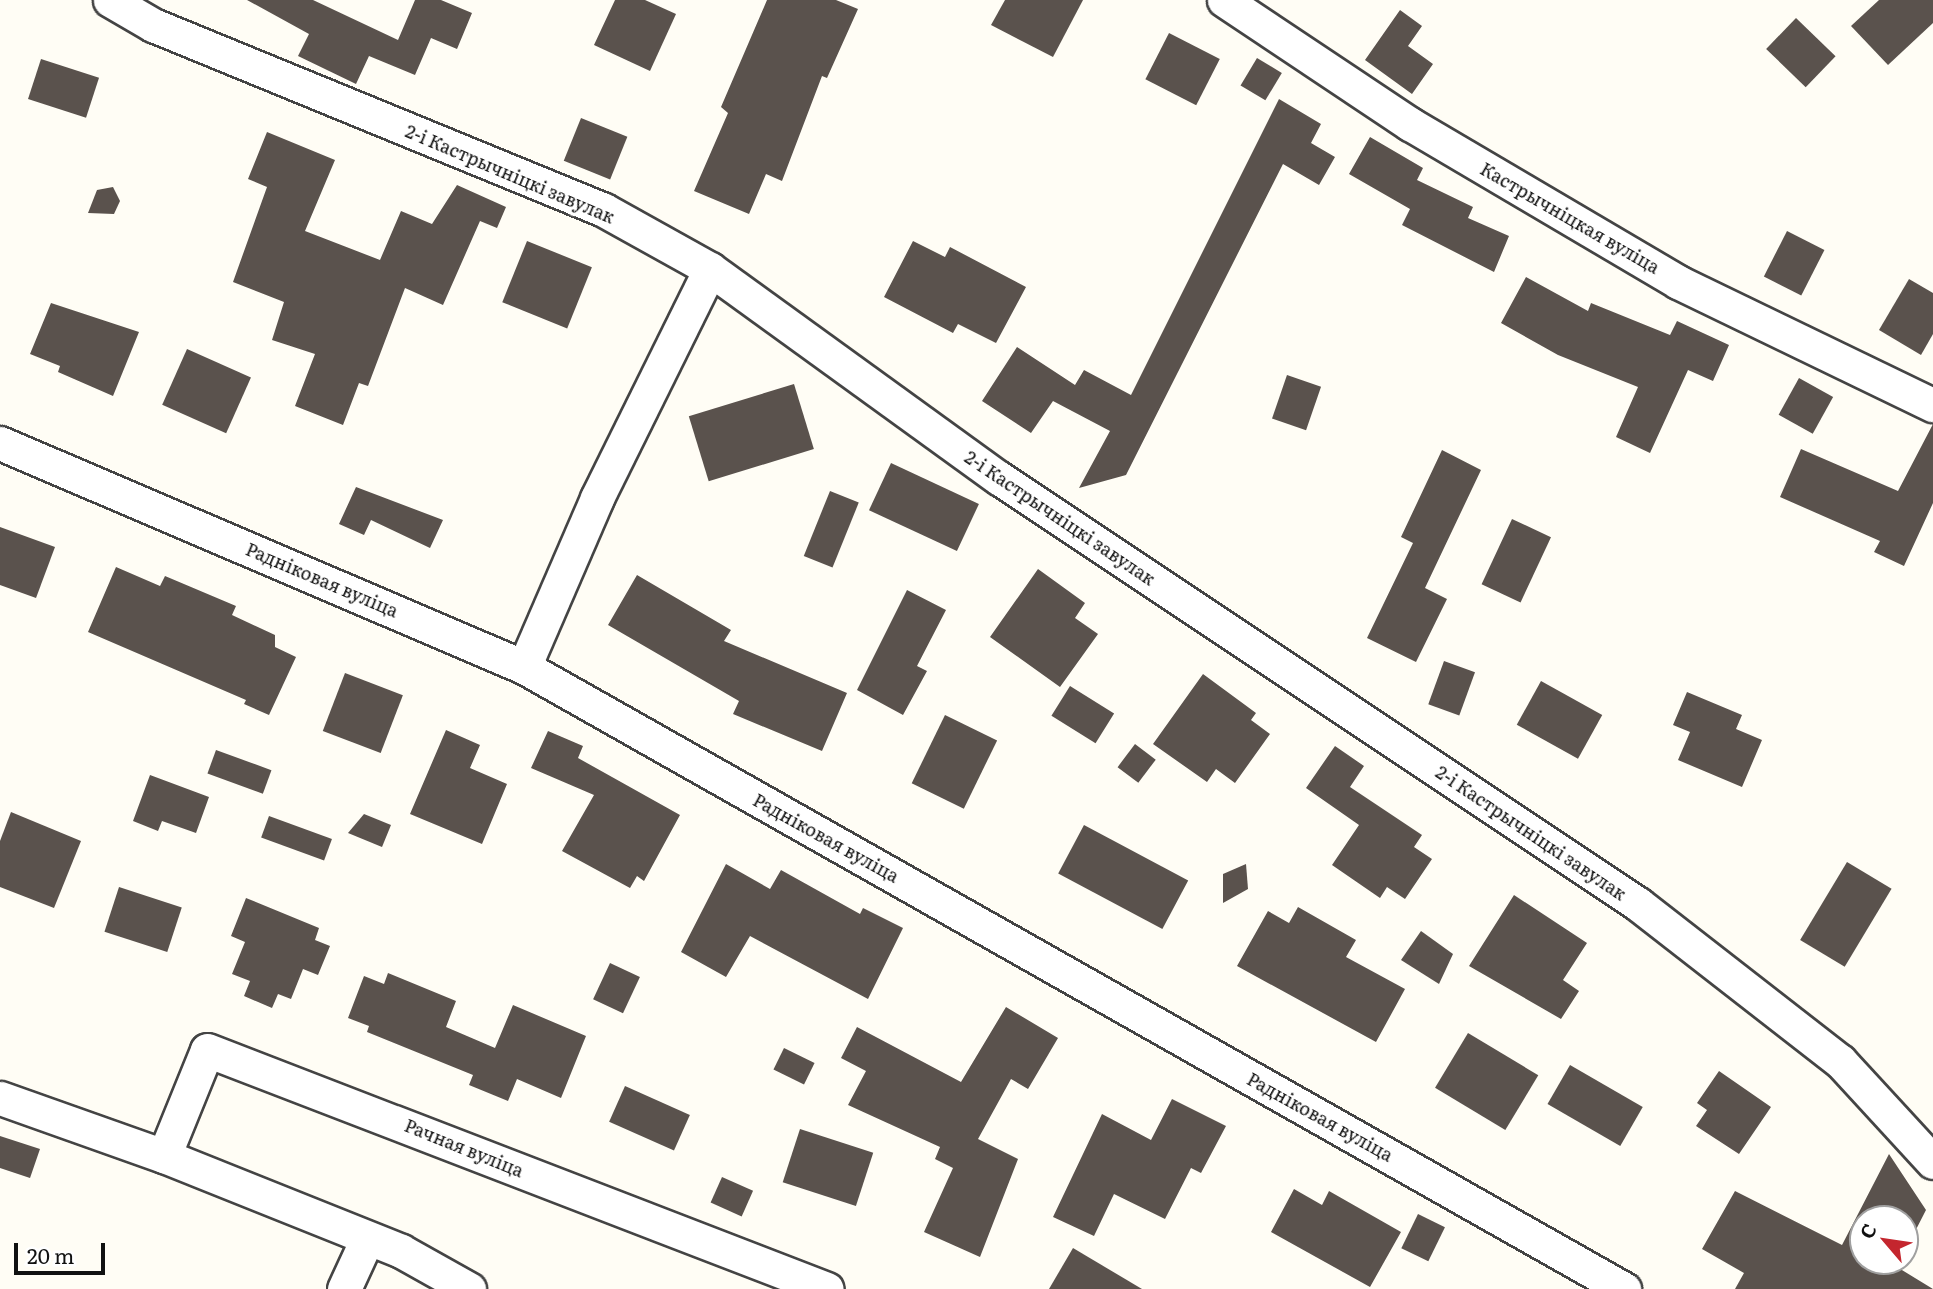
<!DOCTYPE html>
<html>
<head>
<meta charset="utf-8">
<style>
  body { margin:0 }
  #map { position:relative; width:1933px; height:1289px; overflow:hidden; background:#fffdf5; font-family:Literata,serif }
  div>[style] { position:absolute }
  .building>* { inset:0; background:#5a524d; transform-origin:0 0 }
  .roads { filter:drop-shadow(2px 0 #444) drop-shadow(-2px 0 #444) drop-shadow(0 2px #444) drop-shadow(0 -2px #444) }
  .minor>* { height:33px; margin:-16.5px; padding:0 16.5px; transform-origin:16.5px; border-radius:16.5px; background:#fff }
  span { translate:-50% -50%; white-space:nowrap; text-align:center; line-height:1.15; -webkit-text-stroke:7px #fff; paint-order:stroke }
  .street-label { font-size:18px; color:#111 }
  .north { position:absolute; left:1849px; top:1205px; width:70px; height:70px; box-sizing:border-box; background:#fff; border:2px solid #a0a0a0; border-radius:50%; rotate:299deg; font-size:19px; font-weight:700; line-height:28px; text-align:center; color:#111 }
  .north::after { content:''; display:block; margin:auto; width:24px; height:32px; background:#c4262e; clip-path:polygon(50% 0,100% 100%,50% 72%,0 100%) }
  .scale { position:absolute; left:14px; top:1243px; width:91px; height:32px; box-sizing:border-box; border:4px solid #111; border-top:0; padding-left:9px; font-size:21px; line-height:24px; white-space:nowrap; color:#111; -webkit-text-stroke:5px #fff; paint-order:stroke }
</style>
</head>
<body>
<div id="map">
  <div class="building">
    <div style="clip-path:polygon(247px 0,313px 0,398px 40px,415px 0,441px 0,472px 13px,457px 49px,431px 38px,415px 75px,369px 56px,356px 84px,298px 56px,309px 34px)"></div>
    <div style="clip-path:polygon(615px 0,645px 0,676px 14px,650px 71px,594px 45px)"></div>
    <div style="clip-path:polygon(767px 0,836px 0,858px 9px,827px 78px,822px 76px,782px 181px,766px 174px,749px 214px,694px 191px,728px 113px,721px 107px)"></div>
    <div style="clip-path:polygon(1005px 0,1083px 0,1053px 57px,991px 25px)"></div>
    <div style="clip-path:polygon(1879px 0,1933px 0,1933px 23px,1888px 65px,1851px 26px)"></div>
    <div style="clip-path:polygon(1400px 10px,1422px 26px,1408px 46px,1433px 64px,1412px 94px,1365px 60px)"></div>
    <div style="left:1796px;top:18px;width:55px;height:43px;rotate:44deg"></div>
    <div style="left:1169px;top:33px;width:57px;height:52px;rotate:27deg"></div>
    <div style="left:1257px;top:58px;width:29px;height:32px;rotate:31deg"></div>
    <div style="left:41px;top:59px;width:61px;height:42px;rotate:18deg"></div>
    <div style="clip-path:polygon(1279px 99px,1321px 124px,1311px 143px,1335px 157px,1319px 185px,1283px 164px,1126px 475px,1079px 488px,1110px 431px,1053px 401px,1031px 433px,982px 401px,1017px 347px,1075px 385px,1084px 370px,1131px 395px)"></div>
    <div style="left:581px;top:118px;width:50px;height:46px;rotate:22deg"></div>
    <div style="clip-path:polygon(267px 132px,335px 160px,305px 231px,380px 260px,401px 211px,432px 224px,457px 185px,506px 207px,497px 228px,480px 221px,443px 305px,405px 288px,368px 386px,359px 383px,343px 425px,295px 406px,315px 354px,272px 340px,284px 302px,233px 282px,267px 187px,248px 179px)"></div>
    <div style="clip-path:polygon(1370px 137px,1423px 168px,1417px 180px,1473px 207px,1468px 218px,1509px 236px,1494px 272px,1402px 225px,1410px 209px,1349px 174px)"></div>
    <div style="clip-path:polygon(113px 187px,120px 201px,114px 214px,88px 213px,97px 190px)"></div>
    <div style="left:1787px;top:231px;width:42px;height:51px;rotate:27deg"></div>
    <div style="left:527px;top:241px;width:70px;height:66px;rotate:22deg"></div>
    <div style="clip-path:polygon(913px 241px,945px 257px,950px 247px,1026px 287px,996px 343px,958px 324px,953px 333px,884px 297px)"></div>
    <div style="clip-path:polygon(1526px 277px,1588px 311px,1591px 303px,1670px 335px,1677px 321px,1729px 345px,1713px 381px,1688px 370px,1650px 453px,1616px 437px,1638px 387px,1558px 355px,1501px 323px)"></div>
    <div style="clip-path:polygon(1909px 279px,1933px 293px,1933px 334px,1921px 355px,1879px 330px)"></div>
    <div style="clip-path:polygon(51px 303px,139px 332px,113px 396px,58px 372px,60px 366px,30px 354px)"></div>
    <div style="left:187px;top:349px;width:70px;height:61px;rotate:24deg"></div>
    <div style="left:1287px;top:375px;width:36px;height:46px;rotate:19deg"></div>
    <div style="left:1799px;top:378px;width:39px;height:42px;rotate:29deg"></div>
    <div style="left:794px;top:384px;width:68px;height:110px;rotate:73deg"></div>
    <div style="clip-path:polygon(1933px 424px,1933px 503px,1904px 566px,1874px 552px,1880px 541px,1780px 497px,1801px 449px,1898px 491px)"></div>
    <div style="clip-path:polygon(1442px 450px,1481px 470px,1425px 588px,1447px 599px,1416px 662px,1367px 638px,1413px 543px,1401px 537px)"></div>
    <div style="left:891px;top:463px;width:97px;height:52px;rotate:25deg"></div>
    <div style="clip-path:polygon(356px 487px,443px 520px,430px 548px,371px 520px,364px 535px,339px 524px)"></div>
    <div style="left:830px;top:491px;width:31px;height:70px;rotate:22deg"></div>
    <div style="left:1512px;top:519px;width:43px;height:72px;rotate:25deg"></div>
    <div style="clip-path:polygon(0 527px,55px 547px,36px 598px,0 585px)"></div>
    <div style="clip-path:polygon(116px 567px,160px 586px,165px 576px,236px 606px,232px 615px,275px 635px,275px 647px,296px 657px,269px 715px,244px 704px,246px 700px,88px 632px)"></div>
    <div style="clip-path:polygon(1038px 569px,1085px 603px,1075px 618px,1098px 634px,1060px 687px,990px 637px)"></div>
    <div style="clip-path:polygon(637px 575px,731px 630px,724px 641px,847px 693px,822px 751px,733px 714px,739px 701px,608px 625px)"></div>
    <div style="clip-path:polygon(907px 590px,946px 610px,917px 666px,927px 671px,903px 715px,857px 690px)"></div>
    <div style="left:1444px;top:661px;width:33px;height:46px;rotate:20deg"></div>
    <div style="left:345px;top:673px;width:62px;height:62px;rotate:21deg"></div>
    <div style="clip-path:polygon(1203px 674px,1256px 713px,1251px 720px,1270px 734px,1235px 783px,1216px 769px,1207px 782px,1153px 744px)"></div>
    <div style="left:1541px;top:681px;width:70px;height:50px;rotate:29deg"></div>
    <div style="left:1070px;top:686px;width:52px;height:35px;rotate:32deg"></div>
    <div style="clip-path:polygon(1687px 692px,1742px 715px,1736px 729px,1762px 740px,1742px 787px,1678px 760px,1690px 732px,1673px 725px)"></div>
    <div style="left:945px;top:715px;width:58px;height:76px;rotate:26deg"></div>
    <div style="clip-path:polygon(446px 730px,480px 745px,470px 768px,507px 784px,482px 844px,410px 814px)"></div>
    <div style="clip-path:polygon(548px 731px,583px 746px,578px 758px,680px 815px,644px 881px,637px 876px,630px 888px,562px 851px,594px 795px,531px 768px)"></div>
    <div style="left:1135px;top:744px;width:26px;height:29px;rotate:37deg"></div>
    <div style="clip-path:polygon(1335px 746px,1364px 766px,1350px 787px,1422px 835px,1414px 847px,1432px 859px,1405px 899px,1387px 887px,1380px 898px,1332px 865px,1359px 825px,1306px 788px)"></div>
    <div style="left:216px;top:750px;width:59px;height:25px;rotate:20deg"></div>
    <div style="clip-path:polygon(150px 775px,209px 797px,196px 833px,162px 821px,158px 831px,133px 821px)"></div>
    <div style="clip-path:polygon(11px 812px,81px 841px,54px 908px,0 887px,0 841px)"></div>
    <div style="clip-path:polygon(364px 814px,391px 825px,382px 847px,348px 833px)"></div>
    <div style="left:269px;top:816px;width:67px;height:23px;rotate:20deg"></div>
    <div style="left:1084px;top:825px;width:118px;height:55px;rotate:28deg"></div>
    <div style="left:1847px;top:862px;width:52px;height:91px;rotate:31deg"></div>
    <div style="clip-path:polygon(726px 864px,770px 889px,781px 870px,860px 914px,863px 908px,903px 928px,868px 999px,750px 936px,726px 977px,681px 952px)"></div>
    <div style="clip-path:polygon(1246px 864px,1248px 889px,1223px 903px,1223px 874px)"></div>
    <div style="left:119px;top:887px;width:66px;height:47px;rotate:18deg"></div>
    <div style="clip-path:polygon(1514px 895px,1587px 943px,1563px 980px,1579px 991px,1561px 1019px,1469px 966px)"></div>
    <div style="clip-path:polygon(246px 898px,319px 928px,315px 940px,330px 946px,318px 975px,303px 969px,291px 999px,278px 994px,272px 1008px,244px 996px,250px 981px,232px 974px,245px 942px,231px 936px)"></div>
    <div style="clip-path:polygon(1298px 907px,1356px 940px,1346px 957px,1405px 989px,1376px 1042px,1237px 966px,1268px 911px,1289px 923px)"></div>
    <div style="clip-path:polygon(1421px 931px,1453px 954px,1439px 984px,1401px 960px)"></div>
    <div style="left:610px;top:963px;width:33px;height:40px;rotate:25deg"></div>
    <div style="clip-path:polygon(388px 973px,456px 1001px,446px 1027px,495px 1048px,513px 1005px,586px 1036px,561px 1098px,517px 1079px,508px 1101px,469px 1085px,473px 1075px,367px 1032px,369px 1026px,348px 1018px,364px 976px,384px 984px)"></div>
    <div style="clip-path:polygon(1006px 1007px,1058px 1038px,1028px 1089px,1011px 1079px,978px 1139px,1018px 1159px,980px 1257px,924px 1232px,953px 1168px,935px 1159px,940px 1147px,848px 1105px,866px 1071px,841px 1058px,857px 1027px,961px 1082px)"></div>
    <div style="left:1468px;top:1033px;width:82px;height:64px;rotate:31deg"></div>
    <div style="left:784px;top:1048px;width:34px;height:24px;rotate:26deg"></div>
    <div style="left:1570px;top:1065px;width:84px;height:45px;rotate:30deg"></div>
    <div style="clip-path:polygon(1719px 1071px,1771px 1107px,1739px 1154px,1696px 1126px,1707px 1110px,1697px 1103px)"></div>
    <div style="left:625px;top:1086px;width:71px;height:39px;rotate:24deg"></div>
    <div style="clip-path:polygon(1172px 1099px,1226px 1126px,1201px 1173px,1191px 1168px,1165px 1219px,1114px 1194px,1094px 1236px,1053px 1217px,1102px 1114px,1151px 1140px)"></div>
    <div style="left:800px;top:1129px;width:77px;height:56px;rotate:18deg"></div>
    <div style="clip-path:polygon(0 1136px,40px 1149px,30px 1178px,0 1168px)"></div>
    <div style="clip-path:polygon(1889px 1154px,1926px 1210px,1905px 1251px,1905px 1219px,1863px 1219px,1863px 1261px,1900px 1261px,1897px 1267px,1933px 1289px,1735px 1289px,1744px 1273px,1702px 1249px,1735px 1191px,1842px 1245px)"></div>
    <div style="left:722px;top:1177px;width:34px;height:28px;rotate:24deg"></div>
    <div style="clip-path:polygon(1294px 1189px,1322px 1205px,1329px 1191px,1401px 1232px,1370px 1287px,1271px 1232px)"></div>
    <div style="left:1418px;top:1214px;width:30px;height:38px;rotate:26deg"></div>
    <div style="clip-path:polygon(1073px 1248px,1142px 1289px,1049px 1289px)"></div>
  </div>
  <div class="roads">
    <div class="minor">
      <div style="left:110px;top:0;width:50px;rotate:30.2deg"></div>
      <div style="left:153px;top:25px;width:487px;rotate:22.3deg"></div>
      <div style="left:604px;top:210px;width:121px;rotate:29.1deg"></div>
      <div style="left:710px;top:269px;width:357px;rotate:35.9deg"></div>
      <div style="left:999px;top:478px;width:768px;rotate:33.69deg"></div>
      <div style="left:1638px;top:904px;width:256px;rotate:37.9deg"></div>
      <div style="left:1840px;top:1061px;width:137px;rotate:47.4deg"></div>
      <div style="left:1224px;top:0;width:224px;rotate:33.7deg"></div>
      <div style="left:1410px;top:124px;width:311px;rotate:30.5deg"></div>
      <div style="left:1678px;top:282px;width:283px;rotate:25.8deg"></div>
      <div style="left:0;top:443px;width:570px;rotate:23.15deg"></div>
      <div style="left:524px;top:667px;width:1264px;rotate:29.49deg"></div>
      <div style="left:524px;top:667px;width:184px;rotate:-66.6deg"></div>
      <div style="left:597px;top:498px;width:255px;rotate:-63.7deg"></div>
      <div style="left:0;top:1098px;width:174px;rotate:19.5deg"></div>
      <div style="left:164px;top:1156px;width:255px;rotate:21.8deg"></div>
      <div style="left:401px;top:1251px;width:78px;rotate:29.2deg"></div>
      <div style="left:164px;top:1156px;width:114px;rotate:-67.9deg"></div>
      <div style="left:207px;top:1050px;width:664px;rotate:21.08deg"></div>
      <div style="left:344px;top:1289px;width:55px;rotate:-65.3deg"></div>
    </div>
  </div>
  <div class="street-label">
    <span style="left:510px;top:174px;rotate:23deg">2-і Кастрычніцкі завулак</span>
    <span style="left:1570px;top:218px;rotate:30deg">Кастрычніцкая вуліца</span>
    <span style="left:1060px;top:518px;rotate:34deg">2-і Кастрычніцкі завулак</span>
    <span style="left:322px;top:580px;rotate:23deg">Радніковая вуліца</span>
    <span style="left:1531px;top:833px;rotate:34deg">2-і Кастрычніцкі завулак</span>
    <span style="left:826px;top:838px;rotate:29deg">Радніковая вуліца</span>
    <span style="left:1320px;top:1117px;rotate:29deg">Радніковая вуліца</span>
    <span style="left:464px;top:1148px;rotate:22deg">Рачная вуліца</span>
  </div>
  <div class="north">С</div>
  <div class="scale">20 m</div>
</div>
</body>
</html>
